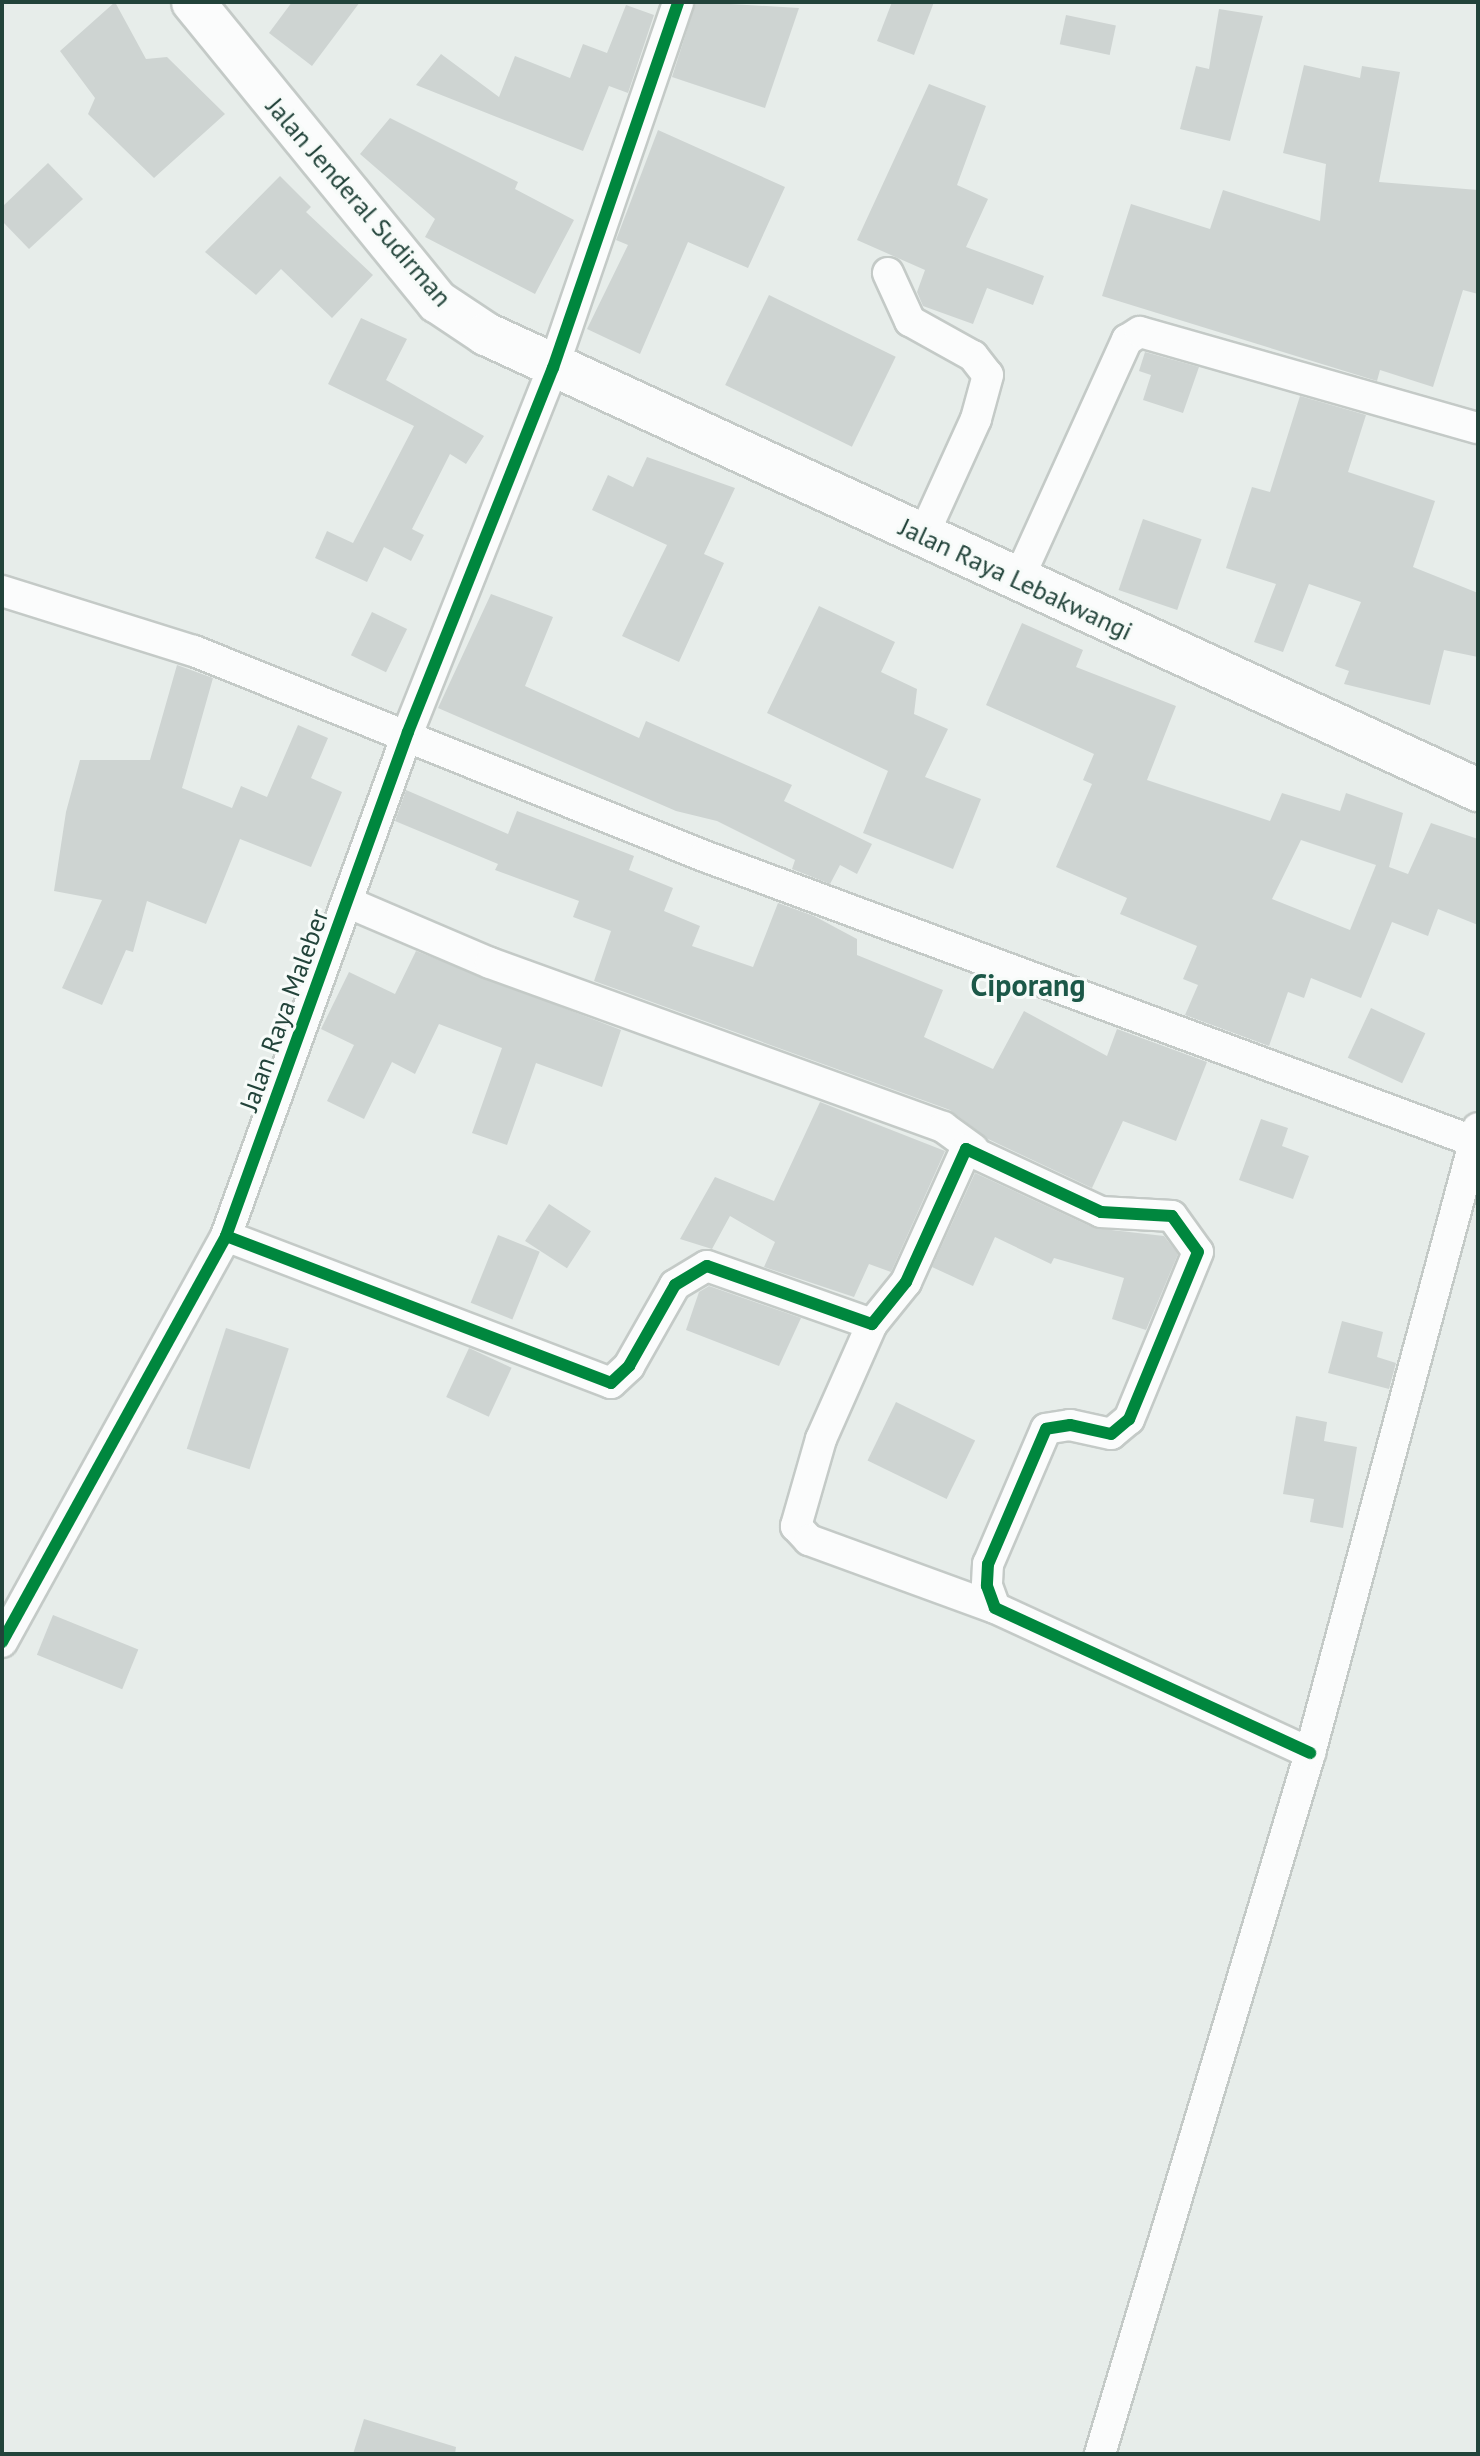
<!DOCTYPE html>
<html>
<head>
<meta charset="utf-8">
<style>
  body { margin:0 }
  #map { position:relative; width:1480px; height:2456px; overflow:hidden; background:#e7edea; font-family:"PT Sans",sans-serif }
  div>[style] { position:absolute }
  .building>* { inset:0; background:#ced4d2; transform-origin:0 0 }
  .roads { filter:drop-shadow(2px 0 #c4cac7) drop-shadow(-2px 0 #c4cac7) drop-shadow(0 2px #c4cac7) drop-shadow(0 -2px #c4cac7) }
  .street>* { height:30px; margin:-15px; padding:0 15px; transform-origin:15px; border-radius:15px; background:#fbfcfc }
  .secondary>* { height:42px; margin:-21px; padding:0 21px; transform-origin:21px; border-radius:21px; background:#fbfcfc }
  .cycleway>* { height:12px; margin:-6px; padding:0 6px; transform-origin:6px; border-radius:6px; background:#00873e }
  span { translate:-50% -50%; white-space:nowrap; text-align:center; line-height:1.15; -webkit-text-stroke:6px #f7fbf9; paint-order:stroke }
  .street-label { font-size:26px; color:#22433a }
  .quarter-label { font-size:30px; color:#1c5848; font-weight:700 }
  .frame { position:absolute; inset:0; border:4px solid #22433a; pointer-events:none }
</style>
</head>
<body>
<div id="map">
  <div class="building">
    <div style="clip-path:polygon(115px 2px,146px 59px,167px 57px,225px 114px,154px 178px,88px 114px,95px 98px,60px 51px)"></div>
    <div style="clip-path:polygon(292px 2px,360px 2px,312px 66px,269px 33px)"></div>
    <div style="clip-path:polygon(696px 2px,799px 8px,765px 108px,672px 77px)"></div>
    <div style="clip-path:polygon(892px 2px,934px 2px,914px 55px,877px 41px)"></div>
    <div style="clip-path:polygon(626px 5px,654px 15px,628px 93px,609px 86px,583px 151px,416px 85px,441px 54px,499px 97px,515px 56px,570px 78px,583px 44px,607px 53px)"></div>
    <div style="clip-path:polygon(1219px 9px,1263px 16px,1230px 141px,1180px 129px,1196px 66px,1209px 69px)"></div>
    <div style="left:1066px;top:15px;width:51px;height:30px;rotate:12deg"></div>
    <div style="clip-path:polygon(1304px 65px,1360px 78px,1362px 66px,1400px 72px,1379px 182px,1478px 190px,1478px 294px,1463px 290px,1433px 387px,1380px 370px,1377px 381px,1102px 296px,1131px 204px,1210px 229px,1223px 190px,1320px 221px,1326px 164px,1283px 153px)"></div>
    <div style="clip-path:polygon(929px 84px,986px 106px,957px 185px,988px 199px,966px 247px,1044px 276px,1033px 305px,987px 288px,973px 324px,923px 306px,917px 292px,925px 270px,857px 240px)"></div>
    <div style="clip-path:polygon(390px 118px,518px 182px,515px 189px,574px 220px,535px 294px,425px 237px,435px 219px,360px 154px)"></div>
    <div style="clip-path:polygon(658px 130px,785px 187px,748px 268px,688px 242px,640px 354px,587px 329px,628px 245px,616px 240px)"></div>
    <div style="clip-path:polygon(48px 163px,83px 199px,29px 249px,2px 221px,2px 207px)"></div>
    <div style="clip-path:polygon(280px 176px,311px 207px,306px 212px,373px 275px,332px 318px,281px 269px,256px 295px,205px 252px)"></div>
    <div style="left:769px;top:295px;width:141px;height:100px;rotate:26deg"></div>
    <div style="clip-path:polygon(361px 318px,407px 339px,386px 380px,484px 436px,466px 464px,450px 454px,412px 529px,424px 535px,411px 561px,384px 547px,367px 582px,315px 558px,327px 531px,353px 543px,414px 426px,328px 384px)"></div>
    <div style="clip-path:polygon(1145px 352px,1199px 367px,1183px 413px,1143px 400px,1151px 375px,1139px 371px)"></div>
    <div style="clip-path:polygon(1300px 396px,1366px 415px,1348px 472px,1435px 501px,1413px 567px,1478px 593px,1478px 657px,1444px 650px,1430px 705px,1344px 684px,1349px 671px,1335px 666px,1361px 602px,1309px 584px,1283px 652px,1254px 642px,1276px 584px,1226px 568px,1252px 487px,1270px 492px)"></div>
    <div style="clip-path:polygon(647px 457px,735px 488px,704px 554px,724px 563px,679px 662px,622px 636px,667px 545px,592px 510px,608px 475px,633px 487px)"></div>
    <div style="left:1143px;top:519px;width:62px;height:75px;rotate:19deg"></div>
    <div style="clip-path:polygon(491px 594px,553px 617px,525px 686px,639px 738px,646px 721px,792px 785px,784px 801px,872px 844px,857px 874px,840px 865px,830px 884px,792px 869px,795px 860px,717px 821px,676px 811px,438px 708px)"></div>
    <div style="clip-path:polygon(819px 606px,895px 642px,881px 672px,917px 689px,914px 714px,948px 729px,925px 777px,981px 799px,953px 869px,863px 833px,888px 771px,767px 713px)"></div>
    <div style="left:372px;top:612px;width:39px;height:48px;rotate:26deg"></div>
    <div style="clip-path:polygon(evenodd,1022px 623px,1083px 650px,1076px 667px,1176px 706px,1147px 780px,1270px 821px,1282px 793px,1340px 811px,1346px 793px,1403px 813px,1389px 867px,1408px 874px,1431px 823px,1478px 839px,1478px 925px,1438px 909px,1428px 936px,1392px 922px,1361px 998px,1311px 978px,1304px 998px,1288px 992px,1269px 1046px,1185px 1015px,1198px 985px,1183px 979px,1197px 946px,1120px 914px,1127px 898px,1056px 867px,1092px 784px,1083px 780px,1094px 754px,986px 705px,1022px 623px,1301px 840px,1376px 865px,1350px 930px,1272px 899px,1301px 840px)"></div>
    <div style="clip-path:polygon(177px 665px,213px 678px,182px 788px,232px 808px,241px 786px,267px 797px,298px 725px,328px 738px,311px 778px,342px 792px,311px 867px,240px 839px,206px 924px,147px 901px,133px 952px,126px 950px,102px 1005px,62px 988px,102px 900px,54px 891px,66px 812px,80px 760px,150px 760px)"></div>
    <div style="clip-path:polygon(406px 790px,508px 834px,517px 811px,634px 856px,629px 870px,673px 888px,664px 911px,700px 926px,692px 946px,753px 967px,778px 903px,814px 916px,857px 939px,857px 955px,943px 990px,924px 1037px,993px 1069px,1024px 1011px,1107px 1056px,1117px 1029px,1207px 1062px,1176px 1141px,1123px 1121px,1092px 1188px,988px 1139px,950px 1110px,594px 981px,611px 931px,573px 917px,579px 901px,495px 870px,498px 864px,395px 821px)"></div>
    <div style="clip-path:polygon(416px 951px,621px 1030px,602px 1087px,536px 1063px,507px 1145px,472px 1133px,502px 1048px,439px 1024px,415px 1074px,392px 1062px,364px 1119px,327px 1101px,354px 1045px,321px 1029px,349px 972px,395px 994px)"></div>
    <div style="left:1371px;top:1008px;width:60px;height:55px;rotate:25deg"></div>
    <div style="clip-path:polygon(820px 1102px,945px 1151px,891px 1272px,869px 1264px,854px 1297px,764px 1267px,775px 1242px,730px 1216px,712px 1249px,680px 1239px,715px 1177px,774px 1201px)"></div>
    <div style="clip-path:polygon(1261px 1119px,1288px 1128px,1282px 1146px,1309px 1156px,1293px 1199px,1239px 1180px)"></div>
    <div style="clip-path:polygon(975px 1173px,1094px 1228px,1164px 1236px,1178px 1254px,1146px 1330px,1112px 1319px,1124px 1278px,1054px 1258px,1051px 1264px,995px 1237px,973px 1286px,932px 1267px)"></div>
    <div style="left:549px;top:1204px;width:50px;height:44px;rotate:33deg"></div>
    <div style="left:498px;top:1235px;width:45px;height:73px;rotate:22deg"></div>
    <div style="clip-path:polygon(709px 1286px,801px 1318px,779px 1366px,686px 1330px,699px 1292px)"></div>
    <div style="clip-path:polygon(1342px 1321px,1383px 1332px,1377px 1357px,1396px 1363px,1389px 1389px,1328px 1373px)"></div>
    <div style="left:226px;top:1328px;width:66px;height:127px;rotate:18deg"></div>
    <div style="left:469px;top:1348px;width:47px;height:54px;rotate:25deg"></div>
    <div style="left:896px;top:1402px;width:88px;height:65px;rotate:26deg"></div>
    <div style="clip-path:polygon(1296px 1416px,1327px 1422px,1324px 1441px,1357px 1447px,1343px 1528px,1310px 1522px,1314px 1499px,1283px 1494px)"></div>
    <div style="left:53px;top:1615px;width:92px;height:43px;rotate:22deg"></div>
    <div style="clip-path:polygon(364px 2419px,456px 2447px,455px 2454px,353px 2454px)"></div>
  </div>
  <div class="roads">
    <div class="street">
      <div style="left:888px;top:273px;width:53px;rotate:65.4deg"></div>
      <div style="left:910px;top:321px;width:72px;rotate:29.1deg"></div>
      <div style="left:973px;top:356px;width:24px;rotate:52deg"></div>
      <div style="left:988px;top:375px;width:46px;rotate:105.3deg"></div>
      <div style="left:976px;top:419px;width:128px;rotate:114.4deg"></div>
      <div style="left:1018px;top:580px;width:264px;rotate:-65.6deg"></div>
      <div style="left:1127px;top:340px;width:15px;rotate:-32deg"></div>
      <div style="left:1140px;top:332px;width:351px;rotate:15.9deg"></div>
      <div style="left:2px;top:591px;width:201px;rotate:17.4deg"></div>
      <div style="left:194px;top:651px;width:550px;rotate:21.9deg"></div>
      <div style="left:704px;top:856px;width:825px;rotate:20.34deg"></div>
      <div style="left:347px;top:902px;width:155px;rotate:23.1deg"></div>
      <div style="left:490px;top:963px;width:482px;rotate:19.9deg"></div>
      <div style="left:943px;top:1127px;width:37px;rotate:36deg"></div>
      <div style="left:226px;top:1236px;width:412px;rotate:20.9deg"></div>
      <div style="left:611px;top:1383px;width:25px;rotate:-43deg"></div>
      <div style="left:629px;top:1366px;width:93px;rotate:-60.4deg"></div>
      <div style="left:675px;top:1285px;width:37px;rotate:-31deg"></div>
      <div style="left:707px;top:1266px;width:175px;rotate:19.4deg"></div>
      <div style="left:872px;top:1324px;width:54px;rotate:-51deg"></div>
      <div style="left:906px;top:1282px;width:146px;rotate:-65.7deg"></div>
      <div style="left:966px;top:1149px;width:149px;rotate:25deg"></div>
      <div style="left:1101px;top:1212px;width:71px;rotate:3.2deg"></div>
      <div style="left:1172px;top:1216px;width:44px;rotate:54.2deg"></div>
      <div style="left:1198px;top:1252px;width:181px;rotate:112.4deg"></div>
      <div style="left:1129px;top:1419px;width:23px;rotate:140deg"></div>
      <div style="left:1111px;top:1434px;width:42px;rotate:-167.6deg"></div>
      <div style="left:1070px;top:1425px;width:24px;rotate:171deg"></div>
      <div style="left:1046px;top:1429px;width:147px;rotate:113.2deg"></div>
      <div style="left:988px;top:1564px;width:22px;rotate:93deg"></div>
      <div style="left:987px;top:1586px;width:23px;rotate:70deg"></div>
      <div style="left:995px;top:1608px;width:347px;rotate:24.7deg"></div>
      <div style="left:872px;top:1324px;width:126px;rotate:113.9deg"></div>
      <div style="left:821px;top:1439px;width:91px;rotate:106deg"></div>
      <div style="left:796px;top:1526px;width:19px;rotate:47deg"></div>
      <div style="left:809px;top:1540px;width:198px;rotate:20.1deg"></div>
      <div style="left:2px;top:1642px;width:464px;rotate:-61.1deg"></div>
      <div style="left:226px;top:1236px;width:536px;rotate:-70.14deg"></div>
      <div style="left:408px;top:732px;width:392px;rotate:-68.3deg"></div>
      <div style="left:553px;top:368px;width:387px;rotate:-71.1deg"></div>
      <div style="left:1100px;top:2454px;width:732px;rotate:-73.32deg"></div>
      <div style="left:1310px;top:1753px;width:647px;rotate:-74.95deg"></div>
    </div>
    <div class="secondary">
      <div style="left:193px;top:2px;width:387px;rotate:50.8deg"></div>
      <div style="left:438px;top:302px;width:58px;rotate:33.7deg"></div>
      <div style="left:486px;top:334px;width:1092px;rotate:24.69deg"></div>
    </div>
  </div>
  <div class="cycleway">
    <div style="left:226px;top:1236px;width:412px;rotate:20.9deg"></div>
    <div style="left:611px;top:1383px;width:25px;rotate:-43deg"></div>
    <div style="left:629px;top:1366px;width:93px;rotate:-60.4deg"></div>
    <div style="left:675px;top:1285px;width:37px;rotate:-31deg"></div>
    <div style="left:707px;top:1266px;width:175px;rotate:19.4deg"></div>
    <div style="left:872px;top:1324px;width:54px;rotate:-51deg"></div>
    <div style="left:906px;top:1282px;width:146px;rotate:-65.7deg"></div>
    <div style="left:966px;top:1149px;width:149px;rotate:25deg"></div>
    <div style="left:1101px;top:1212px;width:71px;rotate:3.2deg"></div>
    <div style="left:1172px;top:1216px;width:44px;rotate:54.2deg"></div>
    <div style="left:1198px;top:1252px;width:181px;rotate:112.4deg"></div>
    <div style="left:1129px;top:1419px;width:23px;rotate:140deg"></div>
    <div style="left:1111px;top:1434px;width:42px;rotate:-167.6deg"></div>
    <div style="left:1070px;top:1425px;width:24px;rotate:171deg"></div>
    <div style="left:1046px;top:1429px;width:147px;rotate:113.2deg"></div>
    <div style="left:988px;top:1564px;width:22px;rotate:93deg"></div>
    <div style="left:987px;top:1586px;width:23px;rotate:70deg"></div>
    <div style="left:995px;top:1608px;width:347px;rotate:24.7deg"></div>
    <div style="left:2px;top:1642px;width:464px;rotate:-61.1deg"></div>
    <div style="left:226px;top:1236px;width:536px;rotate:-70.14deg"></div>
    <div style="left:408px;top:732px;width:392px;rotate:-68.3deg"></div>
    <div style="left:553px;top:368px;width:387px;rotate:-71.1deg"></div>
  </div>
  <div class="street-label">
    <span style="left:359px;top:202px;rotate:49deg">Jalan Jenderal Sudirman</span>
    <span style="left:1016px;top:579px;rotate:25deg">Jalan Raya Lebakwangi</span>
    <span style="left:284px;top:1010px;rotate:-70deg">Jalan Raya Maleber</span>
  </div>
  <div class="quarter-label">
    <span style="left:1028px;top:985px">Ciporang</span>
  </div>
  <div class="frame"></div>
</div>
</body>
</html>
